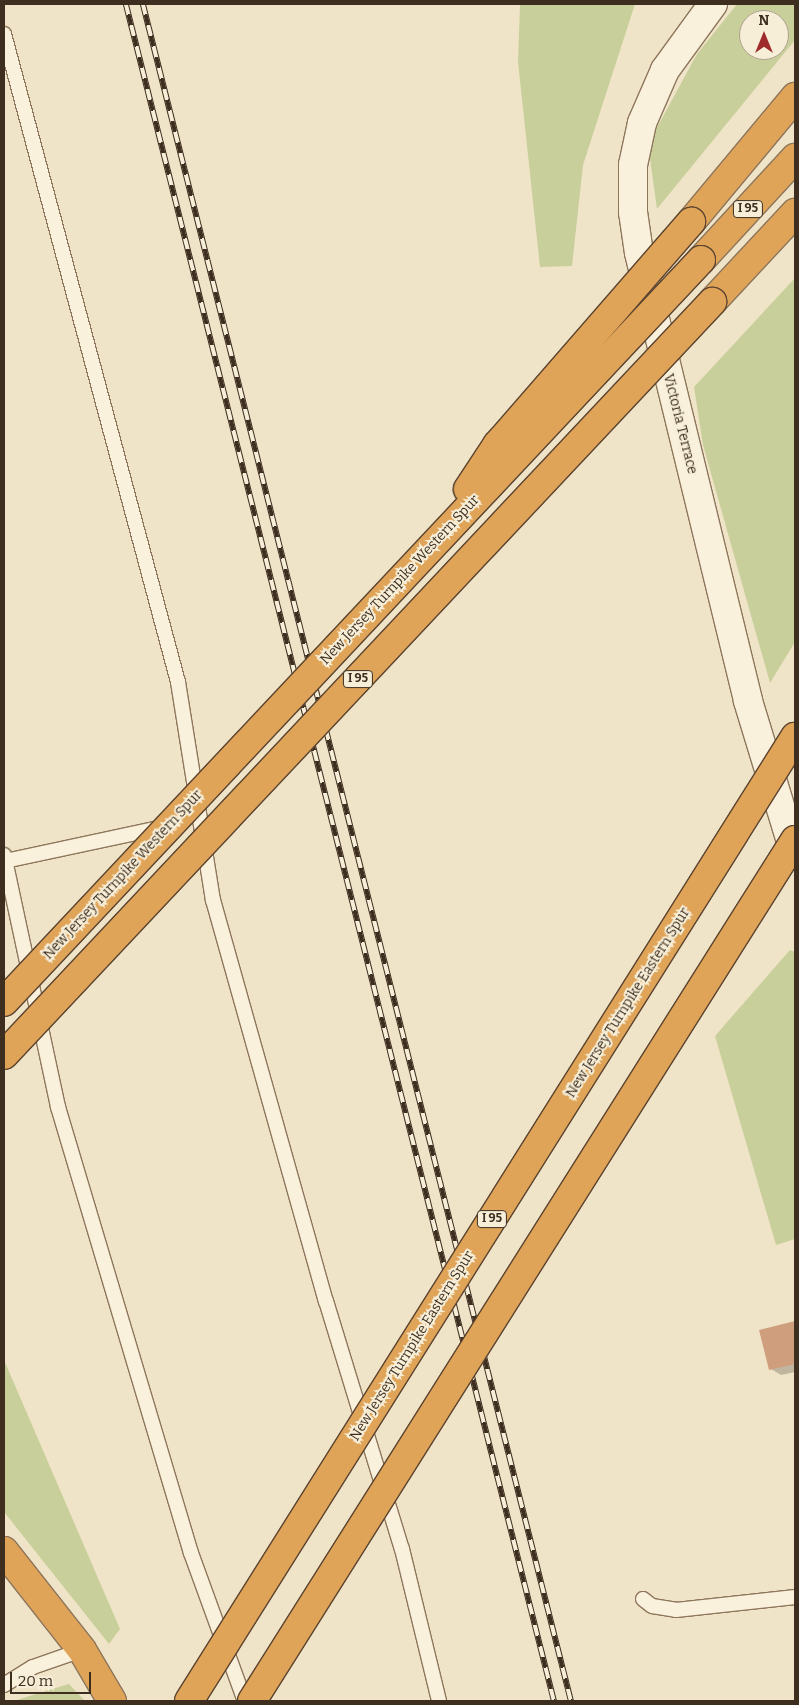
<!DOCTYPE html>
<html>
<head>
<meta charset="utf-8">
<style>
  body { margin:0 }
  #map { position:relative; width:799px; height:1705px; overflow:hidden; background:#f0e4c8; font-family:Bitter,serif }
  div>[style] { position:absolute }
  .green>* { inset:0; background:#c9cf9b }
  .shadow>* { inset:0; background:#0003 }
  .building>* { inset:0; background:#cf9f7d }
  .roads { filter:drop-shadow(1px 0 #8d765c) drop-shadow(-1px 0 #8d765c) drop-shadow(0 1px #8d765c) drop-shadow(0 -1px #8d765c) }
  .lane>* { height:14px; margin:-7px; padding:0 7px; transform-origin:7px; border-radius:7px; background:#faf1dc }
  .street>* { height:28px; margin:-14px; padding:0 14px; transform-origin:14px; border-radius:14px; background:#faf1dc }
  .highway>* { height:28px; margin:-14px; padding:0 14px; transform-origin:14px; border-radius:14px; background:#e0a458 }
  .rail>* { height:5.5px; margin-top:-2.75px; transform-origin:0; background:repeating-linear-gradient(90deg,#f7eed8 0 11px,#3d2e20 0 22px); box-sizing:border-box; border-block:1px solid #3d2e20 }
  .bridges { filter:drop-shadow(1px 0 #5b4430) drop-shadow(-1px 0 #5b4430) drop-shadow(0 1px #5b4430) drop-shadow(0 -1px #5b4430) }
  .highway-bridge>* { height:28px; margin:-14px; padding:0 14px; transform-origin:14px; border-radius:14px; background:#e0a458 }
  span { translate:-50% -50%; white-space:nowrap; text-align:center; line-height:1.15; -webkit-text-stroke:4px #f7eed8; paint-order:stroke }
  .shield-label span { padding:1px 4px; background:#f7eed8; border:1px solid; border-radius:4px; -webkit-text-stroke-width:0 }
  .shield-label { font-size:12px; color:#3d2e20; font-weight:700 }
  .street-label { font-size:14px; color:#3d2e20 }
  .frame { position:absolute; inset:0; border:5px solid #3d2e20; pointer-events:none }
  .north { position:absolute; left:739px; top:10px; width:50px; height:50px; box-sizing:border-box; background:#f7eed8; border:1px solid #ada18e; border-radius:50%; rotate:0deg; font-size:14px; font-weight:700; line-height:20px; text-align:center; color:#3d2e20 }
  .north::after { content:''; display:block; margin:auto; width:18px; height:22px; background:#9e2a2b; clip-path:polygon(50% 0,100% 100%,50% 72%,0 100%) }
  .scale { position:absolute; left:10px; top:1672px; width:81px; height:22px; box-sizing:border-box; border:2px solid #3d2e20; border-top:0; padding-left:6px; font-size:15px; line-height:18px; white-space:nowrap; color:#3d2e20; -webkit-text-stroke:4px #f7eed8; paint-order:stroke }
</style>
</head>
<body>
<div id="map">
  <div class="green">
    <div style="clip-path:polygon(520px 4px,635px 4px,583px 165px,572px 266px,540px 267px,518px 62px)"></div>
    <div style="clip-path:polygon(evenodd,737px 4px,795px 4px,795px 40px,657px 209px,648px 144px,697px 54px,737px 4px,749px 20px,779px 20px,779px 50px,749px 50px,749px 20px)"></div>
    <div style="clip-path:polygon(795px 278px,795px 642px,770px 683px,703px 445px,694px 387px)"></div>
    <div style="clip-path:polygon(790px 950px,795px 952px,795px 1239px,776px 1245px,715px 1036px)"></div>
    <div style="clip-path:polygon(4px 1360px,120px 1629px,109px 1644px,4px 1512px)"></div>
    <div style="clip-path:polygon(69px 1684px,85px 1701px,15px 1701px,23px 1698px)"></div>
  </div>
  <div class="shadow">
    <div style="clip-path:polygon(795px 1322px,795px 1372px,781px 1375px,771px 1369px,761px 1331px)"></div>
  </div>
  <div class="building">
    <div style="clip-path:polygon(795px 1321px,795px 1364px,769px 1370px,759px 1330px)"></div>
  </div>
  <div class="roads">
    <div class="lane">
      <div style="left:4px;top:34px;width:671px;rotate:74.97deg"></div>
      <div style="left:178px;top:682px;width:221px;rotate:80.9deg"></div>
      <div style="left:213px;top:900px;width:417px;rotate:74.3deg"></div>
      <div style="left:326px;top:1301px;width:259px;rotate:73deg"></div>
      <div style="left:402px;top:1549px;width:156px;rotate:76.3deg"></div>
      <div style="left:4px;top:855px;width:258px;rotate:77.9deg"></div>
      <div style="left:58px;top:1107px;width:465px;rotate:73.4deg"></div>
      <div style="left:191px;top:1553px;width:158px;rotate:70deg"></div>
      <div style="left:5px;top:861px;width:162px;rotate:-12.1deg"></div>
      <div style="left:643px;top:1599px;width:11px;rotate:38deg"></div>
      <div style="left:652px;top:1606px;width:24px;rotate:9deg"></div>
      <div style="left:676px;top:1610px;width:120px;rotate:-6.2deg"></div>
      <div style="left:4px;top:1685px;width:34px;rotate:-32deg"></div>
      <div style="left:33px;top:1667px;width:52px;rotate:-19.1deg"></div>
    </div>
    <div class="street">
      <div style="left:713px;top:4px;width:82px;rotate:126deg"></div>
      <div style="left:665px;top:70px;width:58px;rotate:113.5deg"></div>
      <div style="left:642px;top:123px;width:43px;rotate:102.1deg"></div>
      <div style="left:633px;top:165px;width:47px;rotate:90deg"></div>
      <div style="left:633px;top:212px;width:41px;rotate:81.7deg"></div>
      <div style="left:639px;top:253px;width:461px;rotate:76.3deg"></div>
      <div style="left:748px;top:701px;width:161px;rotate:73deg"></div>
    </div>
    <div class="highway">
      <div style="left:691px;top:222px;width:163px;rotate:-50.2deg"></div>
      <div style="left:701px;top:260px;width:139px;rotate:-47.3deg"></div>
      <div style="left:712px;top:302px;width:122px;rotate:-47deg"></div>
      <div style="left:4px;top:1551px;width:126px;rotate:51.8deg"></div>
      <div style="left:82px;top:1650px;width:59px;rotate:59.5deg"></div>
    </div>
  </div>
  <div class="rail">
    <div style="left:126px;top:4px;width:1750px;rotate:75.84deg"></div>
    <div style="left:143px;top:4px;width:1750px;rotate:75.84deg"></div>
  </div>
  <div class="bridges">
    <div class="highway-bridge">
      <div style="left:468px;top:489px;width:53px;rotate:-56.6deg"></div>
      <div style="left:497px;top:445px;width:296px;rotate:-49deg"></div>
      <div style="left:4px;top:1002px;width:1018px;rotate:-46.79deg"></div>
      <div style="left:4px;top:1055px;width:1034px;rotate:-46.76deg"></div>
      <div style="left:189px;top:1701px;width:1139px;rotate:-57.85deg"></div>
      <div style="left:252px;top:1701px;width:1018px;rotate:-57.76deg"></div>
    </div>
  </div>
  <div class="shield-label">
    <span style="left:748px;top:209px">I 95</span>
    <span style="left:358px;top:679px">I 95</span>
    <span style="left:492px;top:1219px">I 95</span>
  </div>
  <div class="street-label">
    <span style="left:680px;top:424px;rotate:76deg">Victoria Terrace</span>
    <span style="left:400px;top:580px;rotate:-47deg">New Jersey Turnpike Western Spur</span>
    <span style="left:123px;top:875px;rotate:-47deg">New Jersey Turnpike Western Spur</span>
    <span style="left:628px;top:1003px;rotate:-58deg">New Jersey Turnpike Eastern Spur</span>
    <span style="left:412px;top:1346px;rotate:-58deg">New Jersey Turnpike Eastern Spur</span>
  </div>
  <div class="frame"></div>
  <div class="north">N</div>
  <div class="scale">20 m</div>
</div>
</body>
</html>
